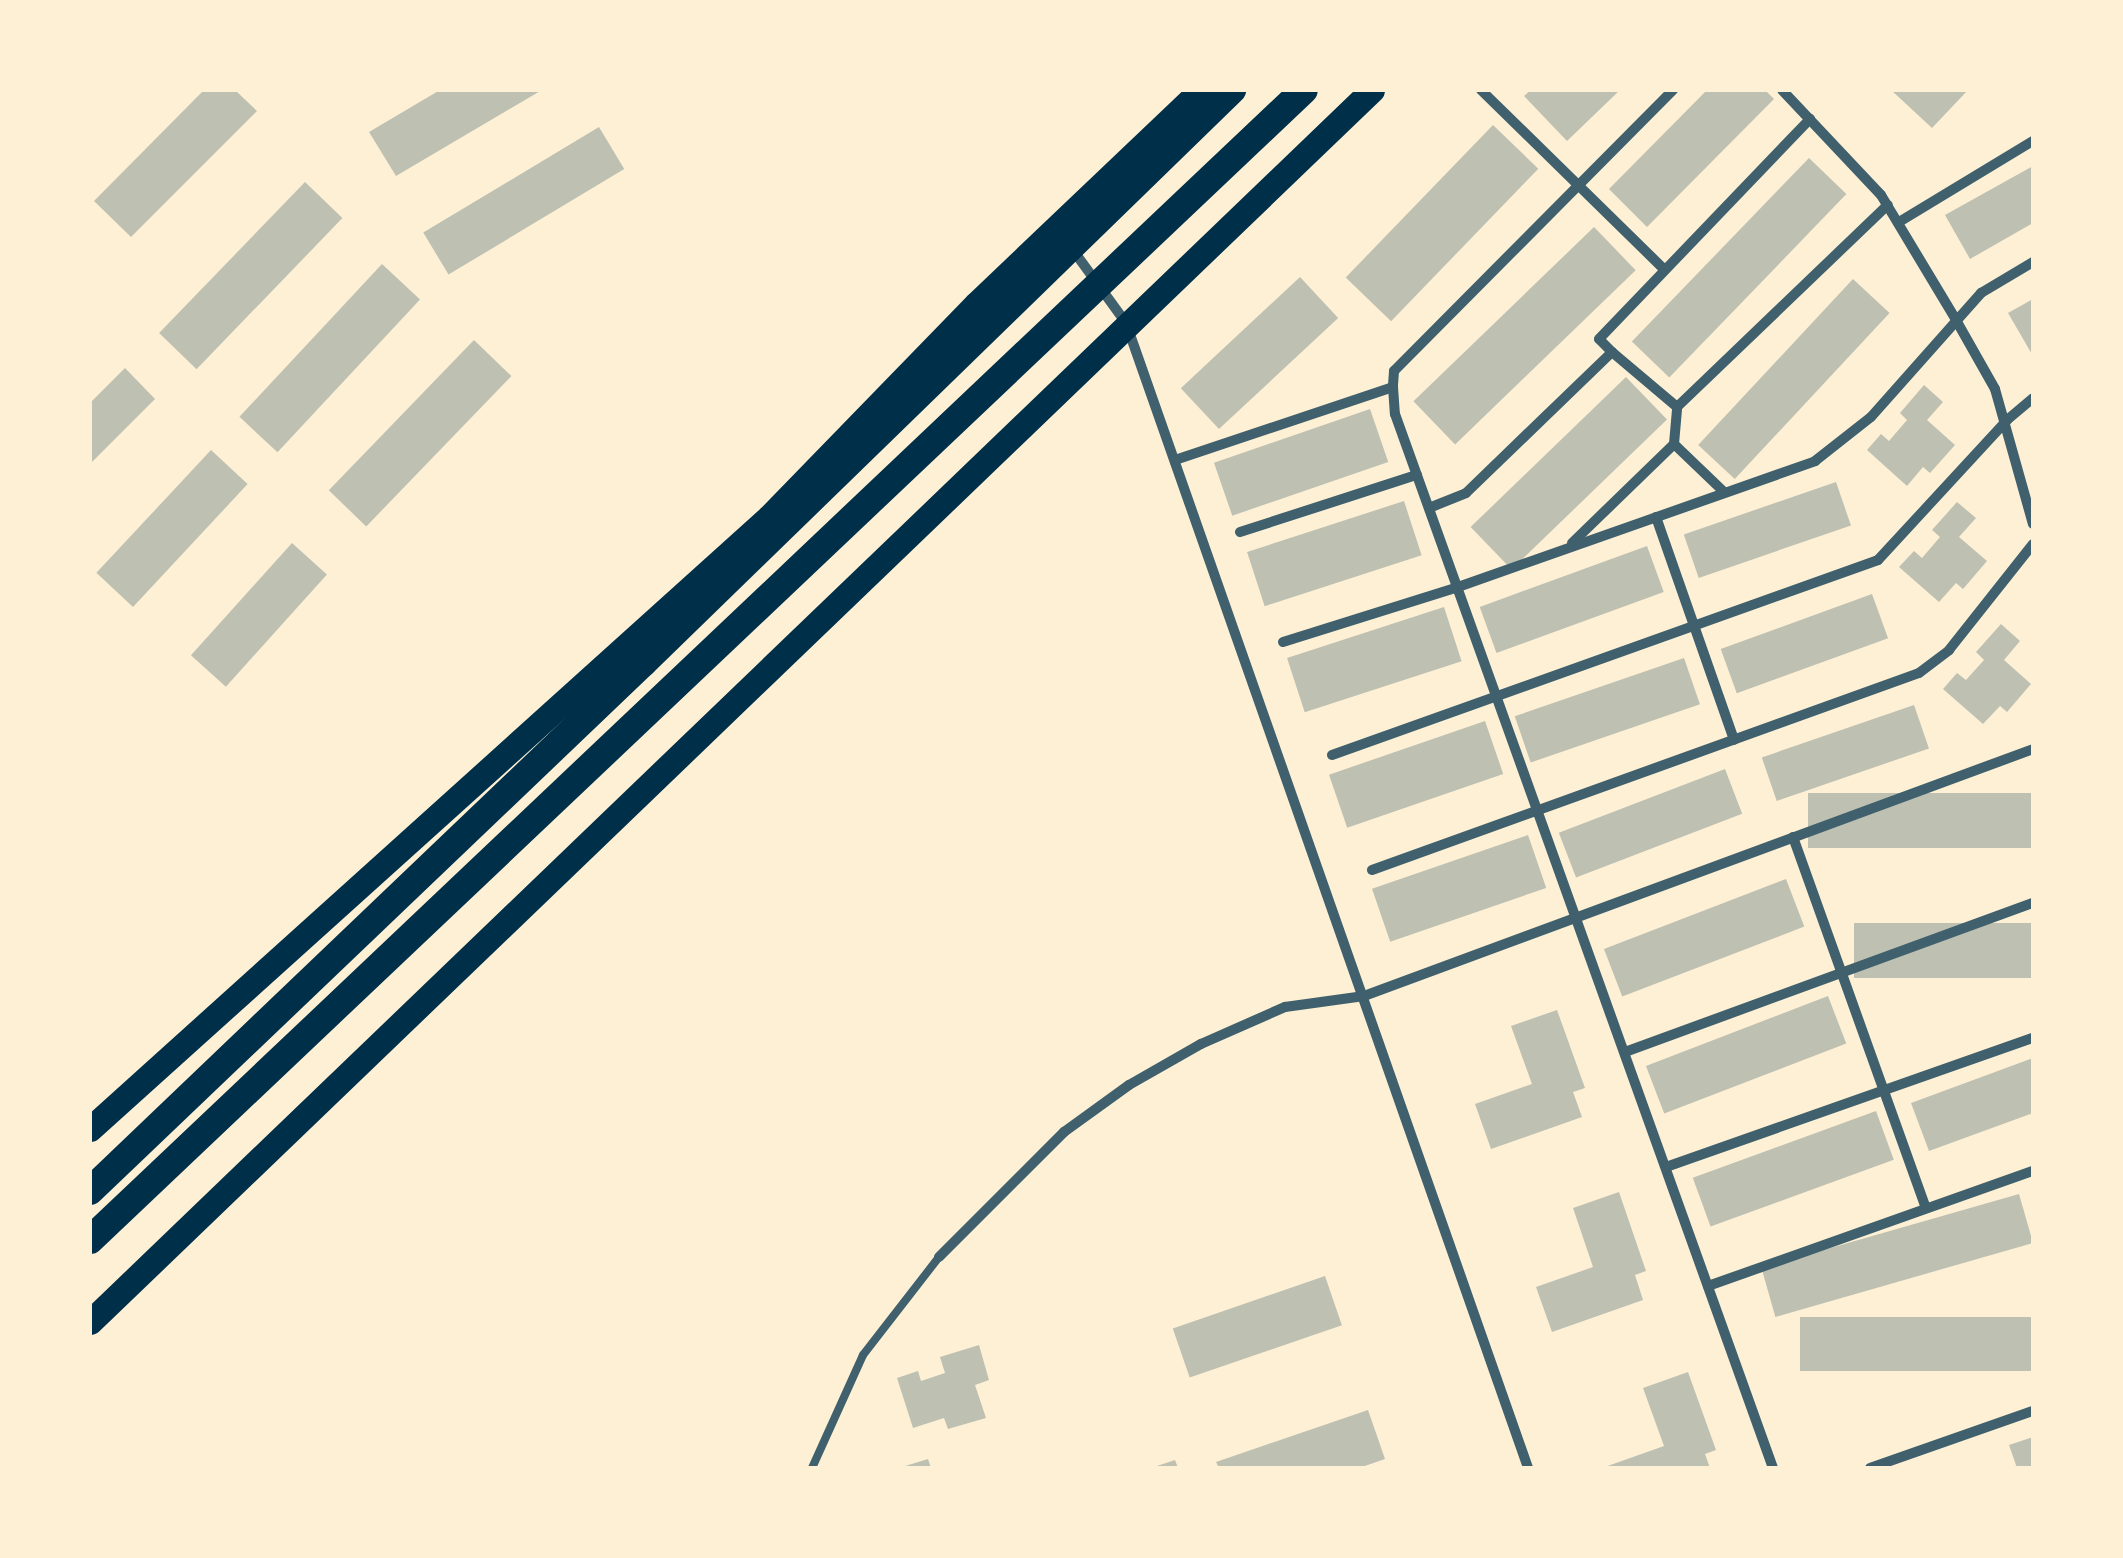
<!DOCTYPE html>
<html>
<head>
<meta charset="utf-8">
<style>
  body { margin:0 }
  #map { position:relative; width:2123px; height:1558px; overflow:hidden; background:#fdf0d5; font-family:Rubik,sans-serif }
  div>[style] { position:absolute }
  .building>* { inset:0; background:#bec0b2; transform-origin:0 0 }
  .service>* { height:8px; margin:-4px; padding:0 4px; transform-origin:4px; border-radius:4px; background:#3f606c }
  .minor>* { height:10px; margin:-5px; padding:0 5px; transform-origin:5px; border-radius:5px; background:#3f606c }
  .primary>* { height:25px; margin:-12.5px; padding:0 12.5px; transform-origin:12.5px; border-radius:12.5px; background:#003049 }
  .trunk>* { height:28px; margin:-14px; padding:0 14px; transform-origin:14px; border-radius:14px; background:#003049 }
  span { translate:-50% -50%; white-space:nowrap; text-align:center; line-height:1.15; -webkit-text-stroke:10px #fdf0d5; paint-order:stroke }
  .frame { position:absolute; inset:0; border:92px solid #fdf0d5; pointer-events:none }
</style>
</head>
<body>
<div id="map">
  <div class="building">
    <div style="clip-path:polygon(204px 90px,235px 90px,257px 111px,131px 237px,94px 201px)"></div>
    <div style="clip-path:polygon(440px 90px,542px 90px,396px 176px,369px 132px)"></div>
    <div style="clip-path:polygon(1531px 90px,1620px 90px,1567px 141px,1524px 96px)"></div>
    <div style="clip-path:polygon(1707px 90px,1765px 90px,1774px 99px,1647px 227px,1609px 189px)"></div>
    <div style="clip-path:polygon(1891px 90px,1968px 90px,1932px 128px)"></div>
    <div style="left:1493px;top:125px;width:63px;height:212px;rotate:44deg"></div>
    <div style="left:599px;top:127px;width:49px;height:205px;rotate:59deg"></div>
    <div style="left:1809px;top:158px;width:52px;height:255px;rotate:44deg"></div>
    <div style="clip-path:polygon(2033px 166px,2033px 223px,1970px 259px,1945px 215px)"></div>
    <div style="left:305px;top:182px;width:52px;height:210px;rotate:44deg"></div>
    <div style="left:1594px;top:227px;width:60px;height:251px;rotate:46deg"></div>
    <div style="left:382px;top:264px;width:52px;height:209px;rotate:43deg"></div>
    <div style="left:1300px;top:277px;width:56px;height:163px;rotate:47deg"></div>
    <div style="left:1853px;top:279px;width:50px;height:227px;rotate:43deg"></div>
    <div style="clip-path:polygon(2033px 299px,2033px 356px,2008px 313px)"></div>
    <div style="left:474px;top:340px;width:52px;height:209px;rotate:44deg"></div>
    <div style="clip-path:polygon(125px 368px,155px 399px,90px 464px,90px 403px)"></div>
    <div style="left:1626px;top:377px;width:59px;height:216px;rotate:46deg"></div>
    <div style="clip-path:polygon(1924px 385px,1943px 402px,1927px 420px,1955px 445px,1930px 473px,1923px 467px,1907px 486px,1867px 450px,1881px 434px,1889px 441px,1907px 420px,1900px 413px)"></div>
    <div style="left:1370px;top:409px;width:56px;height:165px;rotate:71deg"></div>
    <div style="left:211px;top:450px;width:50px;height:168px;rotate:43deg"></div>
    <div style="left:1836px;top:482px;width:46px;height:161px;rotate:71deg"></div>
    <div style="left:1404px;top:501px;width:57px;height:165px;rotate:72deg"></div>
    <div style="clip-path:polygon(1957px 502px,1976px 518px,1959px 537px,1987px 561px,1963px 589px,1956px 583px,1939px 602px,1899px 567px,1914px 551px,1922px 558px,1940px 537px,1932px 530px)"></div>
    <div style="left:292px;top:543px;width:47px;height:151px;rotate:42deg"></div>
    <div style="left:1647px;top:546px;width:49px;height:178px;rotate:70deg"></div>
    <div style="left:1872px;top:594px;width:47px;height:161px;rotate:70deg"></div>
    <div style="left:1444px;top:607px;width:57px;height:165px;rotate:72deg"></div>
    <div style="clip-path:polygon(2001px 624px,2020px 641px,2004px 660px,2031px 684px,2007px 712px,2000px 706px,1983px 724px,1943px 689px,1957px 673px,1966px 680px,1984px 660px,1976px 652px)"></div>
    <div style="left:1684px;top:658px;width:49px;height:179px;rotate:71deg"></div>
    <div style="left:1914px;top:705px;width:46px;height:161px;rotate:71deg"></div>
    <div style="left:1485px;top:721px;width:56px;height:165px;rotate:71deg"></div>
    <div style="left:1725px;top:769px;width:48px;height:178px;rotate:69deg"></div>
    <div style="left:2033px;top:793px;width:55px;height:225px;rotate:90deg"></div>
    <div style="left:1528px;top:835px;width:56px;height:165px;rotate:71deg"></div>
    <div style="left:1786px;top:879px;width:51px;height:195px;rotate:69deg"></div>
    <div style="left:2033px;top:923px;width:55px;height:179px;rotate:90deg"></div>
    <div style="left:1828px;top:996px;width:51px;height:195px;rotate:69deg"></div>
    <div style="clip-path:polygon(1557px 1010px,1585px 1088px,1573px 1092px,1582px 1117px,1491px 1149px,1475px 1104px,1532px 1084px,1511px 1026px)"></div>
    <div style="clip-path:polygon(2033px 1058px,2033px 1113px,1929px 1151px,1911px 1103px)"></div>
    <div style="left:1876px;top:1111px;width:52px;height:195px;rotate:70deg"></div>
    <div style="clip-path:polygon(1619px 1192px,1646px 1271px,1635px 1275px,1643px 1300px,1552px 1332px,1536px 1287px,1593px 1267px,1573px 1208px)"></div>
    <div style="left:2019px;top:1194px;width:51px;height:268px;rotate:74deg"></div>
    <div style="left:1325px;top:1276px;width:52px;height:161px;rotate:71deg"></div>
    <div style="left:2033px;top:1317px;width:54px;height:233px;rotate:90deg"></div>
    <div style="clip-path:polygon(979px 1345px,989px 1380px,975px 1385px,986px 1418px,948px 1429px,944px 1418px,913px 1428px,897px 1378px,918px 1371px,921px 1381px,945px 1373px,940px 1357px)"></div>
    <div style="clip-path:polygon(1688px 1372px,1716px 1450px,1705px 1454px,1710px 1468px,1602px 1468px,1664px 1446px,1643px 1388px)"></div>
    <div style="clip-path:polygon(1368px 1410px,1385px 1459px,1359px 1468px,1219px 1468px,1216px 1462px)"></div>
    <div style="clip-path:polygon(2033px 1437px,2033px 1468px,2017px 1468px,2009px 1445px)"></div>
    <div style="clip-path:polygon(928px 1459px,931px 1468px,902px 1468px,902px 1467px)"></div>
    <div style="clip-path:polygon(1175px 1460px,1178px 1468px,1154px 1468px,1154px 1467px)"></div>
  </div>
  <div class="service">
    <div style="left:812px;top:1468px;width:124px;rotate:-65.7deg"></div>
    <div style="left:863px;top:1355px;width:124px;rotate:-52.2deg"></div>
  </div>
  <div class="minor">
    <div style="left:1481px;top:90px;width:257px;rotate:44.4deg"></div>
    <div style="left:1673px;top:90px;width:396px;rotate:134.8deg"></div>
    <div style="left:1394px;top:371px;width:16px;rotate:94deg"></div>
    <div style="left:1393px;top:387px;width:27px;rotate:86deg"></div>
    <div style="left:1395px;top:414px;width:1120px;rotate:70.27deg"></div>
    <div style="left:1782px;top:90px;width:144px;rotate:46.7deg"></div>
    <div style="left:1881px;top:195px;width:146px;rotate:59deg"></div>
    <div style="left:1956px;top:320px;width:79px;rotate:60.5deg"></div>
    <div style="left:1995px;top:389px;width:140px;rotate:74.3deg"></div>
    <div style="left:1899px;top:222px;width:157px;rotate:-31.2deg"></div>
    <div style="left:1073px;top:250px;width:90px;rotate:54deg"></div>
    <div style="left:1126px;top:323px;width:1214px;rotate:70.65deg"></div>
    <div style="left:1612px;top:352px;width:85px;rotate:40.2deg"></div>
    <div style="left:1677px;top:407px;width:292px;rotate:-43.8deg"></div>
    <div style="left:1674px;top:444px;width:69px;rotate:43.8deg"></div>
    <div style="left:1175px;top:460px;width:230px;rotate:-18.5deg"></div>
    <div style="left:1429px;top:508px;width:40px;rotate:-22deg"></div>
    <div style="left:1466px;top:493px;width:203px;rotate:-44deg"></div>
    <div style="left:1612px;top:352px;width:18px;rotate:-135deg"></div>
    <div style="left:1599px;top:339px;width:305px;rotate:-46.2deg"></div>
    <div style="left:1656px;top:517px;width:236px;rotate:70.7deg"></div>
    <div style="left:1240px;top:532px;width:186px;rotate:-17.9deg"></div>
    <div style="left:1572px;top:543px;width:142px;rotate:-44.1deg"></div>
    <div style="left:1674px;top:444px;width:37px;rotate:-85deg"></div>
    <div style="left:1283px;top:642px;width:183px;rotate:-17.4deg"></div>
    <div style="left:1458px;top:587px;width:379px;rotate:-19.4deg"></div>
    <div style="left:1815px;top:461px;width:71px;rotate:-38.2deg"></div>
    <div style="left:1871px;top:417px;width:166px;rotate:-48.4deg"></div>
    <div style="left:1981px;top:293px;width:61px;rotate:-30.8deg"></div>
    <div style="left:1332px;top:755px;width:580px;rotate:-19.65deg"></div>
    <div style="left:1878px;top:560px;width:190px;rotate:-47.3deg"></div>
    <div style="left:2007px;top:420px;width:34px;rotate:-40deg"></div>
    <div style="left:1793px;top:837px;width:394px;rotate:70.3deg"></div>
    <div style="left:1372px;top:870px;width:581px;rotate:-19.81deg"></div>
    <div style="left:1919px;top:673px;width:38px;rotate:-37deg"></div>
    <div style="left:1949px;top:650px;width:135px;rotate:-51.6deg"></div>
    <div style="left:1625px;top:1052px;width:434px;rotate:-20.1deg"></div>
    <div style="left:1666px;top:1167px;width:389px;rotate:-19.4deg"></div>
    <div style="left:939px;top:1257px;width:177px;rotate:-45deg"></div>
    <div style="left:1064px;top:1132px;width:80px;rotate:-35.9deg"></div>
    <div style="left:1129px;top:1085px;width:83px;rotate:-29.7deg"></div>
    <div style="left:1201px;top:1044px;width:92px;rotate:-23.8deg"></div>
    <div style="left:1285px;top:1007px;width:80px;rotate:-7.9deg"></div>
    <div style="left:1364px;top:996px;width:713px;rotate:-20.26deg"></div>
    <div style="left:1708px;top:1286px;width:345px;rotate:-19.5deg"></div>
    <div style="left:1870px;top:1468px;width:173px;rotate:-19.3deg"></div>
  </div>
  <div class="primary">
    <div style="left:90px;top:1129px;width:914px;rotate:-42.03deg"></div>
    <div style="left:769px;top:517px;width:297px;rotate:-45.8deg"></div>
    <div style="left:976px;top:304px;width:311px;rotate:-43.6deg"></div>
    <div style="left:90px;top:1322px;width:1778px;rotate:-43.86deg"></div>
  </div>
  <div class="trunk">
    <div style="left:90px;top:1191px;width:765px;rotate:-43.68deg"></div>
    <div style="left:643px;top:663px;width:822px;rotate:-44.21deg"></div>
    <div style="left:90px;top:1240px;width:1672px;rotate:-43.45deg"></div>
  </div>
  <div class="frame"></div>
</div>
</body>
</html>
